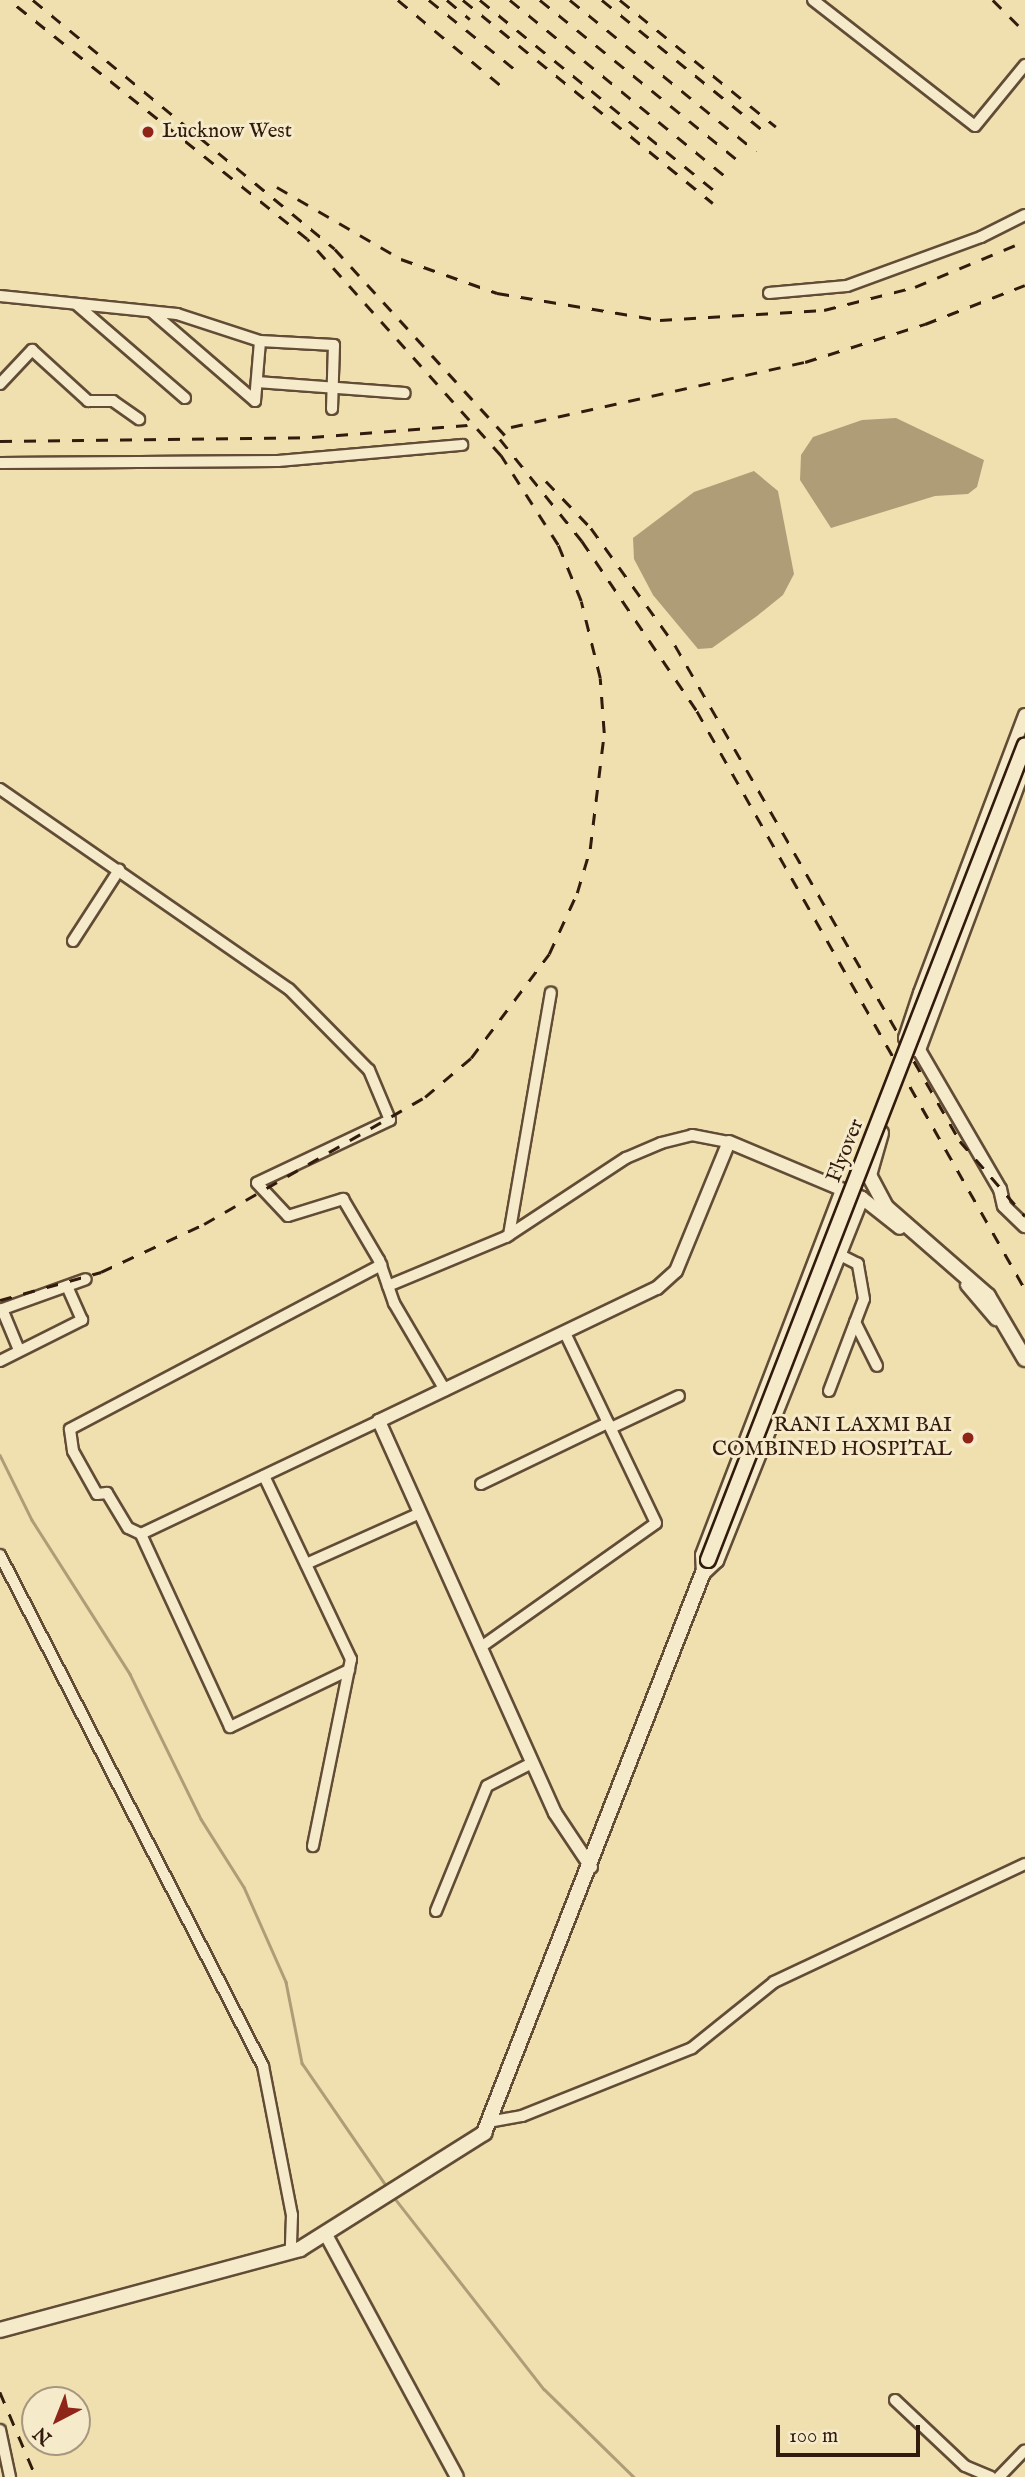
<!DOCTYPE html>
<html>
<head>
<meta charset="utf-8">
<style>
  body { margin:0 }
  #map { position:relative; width:1025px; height:2477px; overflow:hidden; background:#f0e0af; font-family:"IM FELL English",serif }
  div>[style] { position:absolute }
  .water>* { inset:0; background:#af9d78 }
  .stream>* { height:2.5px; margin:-1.25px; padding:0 1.25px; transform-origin:1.25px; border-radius:1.25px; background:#af9d78 }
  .roads { filter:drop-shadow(2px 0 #624c36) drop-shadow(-2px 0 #624c36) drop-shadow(0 2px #624c36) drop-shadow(0 -2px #624c36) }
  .minor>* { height:10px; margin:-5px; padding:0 5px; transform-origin:5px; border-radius:5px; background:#f5ebcb }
  .tertiary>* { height:12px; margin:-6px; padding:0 6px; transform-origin:6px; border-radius:6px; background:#f5ebcb }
  .secondary>* { height:14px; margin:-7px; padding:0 7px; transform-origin:7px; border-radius:7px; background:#f5ebcb }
  .rail>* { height:2.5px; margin-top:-1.25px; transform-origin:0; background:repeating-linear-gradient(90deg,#321a0d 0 12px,transparent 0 24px) }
  .bridges { filter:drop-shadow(2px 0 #321a0d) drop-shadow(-2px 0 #321a0d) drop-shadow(0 2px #321a0d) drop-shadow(0 -2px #321a0d) }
  .secondary-bridge>* { height:14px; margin:-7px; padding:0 7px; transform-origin:7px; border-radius:7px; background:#f5ebcb }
  .dots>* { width:19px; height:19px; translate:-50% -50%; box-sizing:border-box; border:4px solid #f5ebcb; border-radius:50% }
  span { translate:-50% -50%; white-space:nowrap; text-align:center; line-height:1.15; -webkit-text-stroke:6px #f5ebcb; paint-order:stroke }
  .poi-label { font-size:21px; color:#321a0d }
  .left { translate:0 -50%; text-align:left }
  .right { translate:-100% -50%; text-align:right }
  .street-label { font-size:21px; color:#321a0d }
  .north { position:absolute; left:21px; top:2386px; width:70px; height:70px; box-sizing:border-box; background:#f5ebcb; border:2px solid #a7977f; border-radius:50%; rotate:222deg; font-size:19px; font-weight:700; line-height:28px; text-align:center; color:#321a0d }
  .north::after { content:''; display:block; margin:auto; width:24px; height:32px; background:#8f2418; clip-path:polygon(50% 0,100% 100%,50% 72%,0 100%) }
  .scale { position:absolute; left:776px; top:2425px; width:144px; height:32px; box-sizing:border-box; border:4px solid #321a0d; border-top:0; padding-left:9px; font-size:21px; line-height:24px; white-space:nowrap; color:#321a0d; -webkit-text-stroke:5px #f5ebcb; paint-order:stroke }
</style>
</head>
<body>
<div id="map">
  <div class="water">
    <div style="clip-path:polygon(896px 418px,984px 460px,977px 487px,968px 494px,935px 496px,831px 528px,800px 480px,801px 455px,813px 437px,862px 420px)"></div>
    <div style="clip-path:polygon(754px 471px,778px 491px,794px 574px,783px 595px,757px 616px,712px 648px,698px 649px,653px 595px,634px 559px,633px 538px,694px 492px)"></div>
  </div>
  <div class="stream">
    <div style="left:0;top:1455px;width:72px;rotate:63.8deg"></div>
    <div style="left:32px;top:1520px;width:183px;rotate:57.5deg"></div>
    <div style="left:130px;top:1674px;width:161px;rotate:63.9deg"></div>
    <div style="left:201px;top:1819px;width:80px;rotate:57.7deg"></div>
    <div style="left:244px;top:1887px;width:104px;rotate:66.1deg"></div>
    <div style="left:286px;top:1982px;width:83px;rotate:78.8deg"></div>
    <div style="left:302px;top:2063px;width:152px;rotate:55.5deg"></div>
    <div style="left:393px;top:2196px;width:245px;rotate:52deg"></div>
    <div style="left:544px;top:2389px;width:126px;rotate:44.4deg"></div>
  </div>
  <div class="roads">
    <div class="minor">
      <div style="left:813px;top:0;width:205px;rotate:37.9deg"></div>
      <div style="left:975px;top:126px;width:79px;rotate:-50.7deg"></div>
      <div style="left:769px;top:293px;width:78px;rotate:-5.1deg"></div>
      <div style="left:847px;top:286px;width:143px;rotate:-20.1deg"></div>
      <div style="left:981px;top:237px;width:49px;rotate:-26.6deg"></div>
      <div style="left:0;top:296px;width:178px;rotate:5.8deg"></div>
      <div style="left:177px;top:314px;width:87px;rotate:18deg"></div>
      <div style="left:260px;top:341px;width:74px;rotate:3.1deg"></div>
      <div style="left:334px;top:345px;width:64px;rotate:91.8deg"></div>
      <div style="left:76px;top:304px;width:144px;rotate:40.8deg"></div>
      <div style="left:152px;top:312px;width:136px;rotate:40.8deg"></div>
      <div style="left:257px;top:382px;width:148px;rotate:4.3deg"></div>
      <div style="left:0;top:384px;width:47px;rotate:-46.7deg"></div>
      <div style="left:32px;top:350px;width:76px;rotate:42.3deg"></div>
      <div style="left:88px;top:401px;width:25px"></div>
      <div style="left:113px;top:401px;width:32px;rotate:35deg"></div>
      <div style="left:255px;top:401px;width:60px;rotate:-85.2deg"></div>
      <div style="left:0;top:463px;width:278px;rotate:-0.4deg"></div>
      <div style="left:278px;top:461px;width:185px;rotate:-5deg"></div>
      <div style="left:0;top:789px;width:351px;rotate:34.7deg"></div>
      <div style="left:289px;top:989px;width:114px;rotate:45.4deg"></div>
      <div style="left:369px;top:1070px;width:54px;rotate:67.2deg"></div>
      <div style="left:390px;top:1120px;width:147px;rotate:154.7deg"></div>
      <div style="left:257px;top:1183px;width:45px;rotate:46.8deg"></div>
      <div style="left:288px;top:1216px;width:58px;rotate:-17.2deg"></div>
      <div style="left:343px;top:1199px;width:71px;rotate:59.5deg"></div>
      <div style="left:379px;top:1260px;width:46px;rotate:70.8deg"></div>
      <div style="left:394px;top:1303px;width:101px;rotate:59.6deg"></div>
      <div style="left:73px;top:941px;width:85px;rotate:-57.1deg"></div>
      <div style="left:509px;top:1235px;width:246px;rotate:-80.2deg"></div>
      <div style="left:388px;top:1286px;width:128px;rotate:-22.6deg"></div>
      <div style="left:506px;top:1237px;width:144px;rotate:-33.4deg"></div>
      <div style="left:626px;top:1158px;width:38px;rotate:-23deg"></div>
      <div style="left:661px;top:1143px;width:32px;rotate:-14deg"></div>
      <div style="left:692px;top:1135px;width:38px;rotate:11deg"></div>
      <div style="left:2px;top:1309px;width:44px;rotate:67.5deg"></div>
      <div style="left:0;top:1310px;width:91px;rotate:-19.8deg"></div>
      <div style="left:855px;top:1322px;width:49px;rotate:63.4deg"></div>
      <div style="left:0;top:1361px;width:92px;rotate:-26.6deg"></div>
      <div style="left:82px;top:1320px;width:35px;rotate:-114deg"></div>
      <div style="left:829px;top:1391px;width:98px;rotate:-69.2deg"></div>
      <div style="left:864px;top:1299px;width:36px;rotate:-100deg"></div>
      <div style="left:858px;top:1264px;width:20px;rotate:-153deg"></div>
      <div style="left:611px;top:1428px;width:75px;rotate:-25.2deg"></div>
      <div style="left:264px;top:1476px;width:203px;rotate:64.6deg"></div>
      <div style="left:351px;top:1659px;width:191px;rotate:101.5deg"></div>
      <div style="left:481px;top:1484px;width:141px;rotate:-25.7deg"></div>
      <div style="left:141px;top:1534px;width:263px;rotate:-25.4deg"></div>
      <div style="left:0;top:1555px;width:575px;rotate:62.77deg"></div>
      <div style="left:263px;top:2066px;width:152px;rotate:79deg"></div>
      <div style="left:292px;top:2215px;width:36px;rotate:92deg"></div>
      <div style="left:306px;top:1564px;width:125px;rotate:-24.1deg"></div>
      <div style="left:481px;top:1647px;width:214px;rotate:-35.3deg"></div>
      <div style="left:656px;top:1523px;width:211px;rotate:-115.6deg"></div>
      <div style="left:349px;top:1670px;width:132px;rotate:154.4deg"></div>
      <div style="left:230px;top:1727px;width:213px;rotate:-114.8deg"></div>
      <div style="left:141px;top:1534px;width:14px;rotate:-155deg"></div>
      <div style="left:128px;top:1528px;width:41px;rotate:-121deg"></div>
      <div style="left:107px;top:1493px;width:10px;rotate:174deg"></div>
      <div style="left:97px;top:1494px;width:49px;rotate:-119.2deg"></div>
      <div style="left:73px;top:1451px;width:22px;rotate:-98deg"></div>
      <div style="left:70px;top:1429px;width:352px;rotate:-27.8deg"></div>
      <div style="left:436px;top:1911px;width:135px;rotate:-67.8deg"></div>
      <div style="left:487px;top:1786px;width:51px;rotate:-27.1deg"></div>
      <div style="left:488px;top:2122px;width:35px;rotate:-10deg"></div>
      <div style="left:522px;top:2116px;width:183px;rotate:-21.8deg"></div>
      <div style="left:692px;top:2048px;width:105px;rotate:-38.8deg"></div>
      <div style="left:774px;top:1982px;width:277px;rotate:-25.2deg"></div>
      <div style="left:895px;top:2400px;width:96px;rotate:43.3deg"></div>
      <div style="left:965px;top:2466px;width:28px;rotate:23deg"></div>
      <div style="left:0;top:2430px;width:48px;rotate:78deg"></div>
      <div style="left:999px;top:2477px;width:37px;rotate:-46deg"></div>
    </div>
    <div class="tertiary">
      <div style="left:1025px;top:715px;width:297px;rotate:110.7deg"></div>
      <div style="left:920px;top:993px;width:47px;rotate:108.4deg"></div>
      <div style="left:905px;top:1038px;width:15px;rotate:53deg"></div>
      <div style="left:914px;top:1050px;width:5px"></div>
      <div style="left:919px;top:1050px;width:303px;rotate:-69.5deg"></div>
      <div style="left:919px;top:1050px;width:161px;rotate:59.8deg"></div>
      <div style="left:1000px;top:1189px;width:17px;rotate:77deg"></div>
      <div style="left:1004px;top:1206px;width:29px;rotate:44deg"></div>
      <div style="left:967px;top:1285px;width:45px;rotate:49.5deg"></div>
      <div style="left:703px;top:1573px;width:18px;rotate:-93deg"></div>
      <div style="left:702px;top:1555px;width:391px;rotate:-69deg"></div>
      <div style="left:704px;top:1573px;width:18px;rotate:-43deg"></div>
      <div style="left:717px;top:1561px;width:391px;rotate:-68.2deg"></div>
      <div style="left:591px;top:1867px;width:65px;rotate:-123.7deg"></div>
      <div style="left:555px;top:1813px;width:430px;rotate:-114.2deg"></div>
      <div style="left:379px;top:1421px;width:308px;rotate:-25.6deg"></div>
      <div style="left:657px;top:1288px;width:25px;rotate:-42deg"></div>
      <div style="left:676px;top:1271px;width:139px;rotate:-67.7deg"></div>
      <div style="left:729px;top:1142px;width:144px;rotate:22.8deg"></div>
      <div style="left:862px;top:1198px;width:48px;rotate:38.3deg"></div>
      <div style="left:325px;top:2233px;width:277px;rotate:61.6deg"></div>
    </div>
    <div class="secondary">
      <div style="left:881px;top:1133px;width:44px;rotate:105.9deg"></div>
      <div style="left:869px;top:1175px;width:36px;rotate:62deg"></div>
      <div style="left:886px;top:1207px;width:135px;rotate:41.1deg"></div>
      <div style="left:988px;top:1296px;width:73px;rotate:59.6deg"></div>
      <div style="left:0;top:2330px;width:311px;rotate:-15.1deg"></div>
      <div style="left:300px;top:2249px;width:218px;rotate:-32.2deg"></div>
      <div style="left:484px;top:2133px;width:615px;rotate:-68.65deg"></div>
    </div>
  </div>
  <div class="rail">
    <div style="left:33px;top:0;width:391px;rotate:39.5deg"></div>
    <div style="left:335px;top:249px;width:263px;rotate:47.6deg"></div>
    <div style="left:398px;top:0;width:138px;rotate:39.7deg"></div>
    <div style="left:429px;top:0;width:113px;rotate:38.9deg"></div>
    <div style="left:447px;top:0;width:30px;rotate:40deg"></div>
    <div style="left:463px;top:0;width:322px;rotate:39.1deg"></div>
    <div style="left:480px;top:0;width:309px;rotate:39.1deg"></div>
    <div style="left:510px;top:0;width:286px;rotate:39.3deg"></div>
    <div style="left:540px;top:0;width:262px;rotate:39deg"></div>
    <div style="left:570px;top:0;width:240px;rotate:39.1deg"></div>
    <div style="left:602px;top:0;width:215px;rotate:39deg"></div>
    <div style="left:620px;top:0;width:201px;rotate:39.1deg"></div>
    <div style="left:993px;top:0;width:45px;rotate:45deg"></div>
    <div style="left:277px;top:187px;width:143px;rotate:30.1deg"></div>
    <div style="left:401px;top:259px;width:102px;rotate:19.5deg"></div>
    <div style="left:497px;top:293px;width:165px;rotate:9.4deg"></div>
    <div style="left:660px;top:320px;width:164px;rotate:-3.5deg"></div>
    <div style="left:824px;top:310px;width:94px;rotate:-14.2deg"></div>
    <div style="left:915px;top:287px;width:119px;rotate:-22.7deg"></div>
    <div style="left:511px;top:427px;width:301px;rotate:-12.5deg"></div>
    <div style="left:805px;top:362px;width:126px;rotate:-17.6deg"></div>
    <div style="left:925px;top:324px;width:107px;rotate:-21.3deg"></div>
    <div style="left:500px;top:439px;width:131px;rotate:51.2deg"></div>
    <div style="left:582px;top:541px;width:205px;rotate:55.9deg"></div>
    <div style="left:697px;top:711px;width:665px;rotate:60.43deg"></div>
    <div style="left:0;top:441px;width:312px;rotate:-0.7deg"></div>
    <div style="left:312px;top:437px;width:156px;rotate:-4.4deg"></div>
    <div style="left:546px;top:481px;width:65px;rotate:46.2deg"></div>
    <div style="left:591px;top:528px;width:144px;rotate:54.3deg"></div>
    <div style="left:675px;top:645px;width:572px;rotate:60.12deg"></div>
    <div style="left:960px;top:1141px;width:99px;rotate:49.1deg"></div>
    <div style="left:0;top:1300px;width:105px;rotate:-15.5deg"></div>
    <div style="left:101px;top:1272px;width:114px;rotate:-25deg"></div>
    <div style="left:204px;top:1224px;width:255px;rotate:-29.9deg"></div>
    <div style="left:425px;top:1097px;width:60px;rotate:-40.3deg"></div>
    <div style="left:471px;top:1058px;width:130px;rotate:-53.1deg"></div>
    <div style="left:549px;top:954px;width:67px;rotate:-65.3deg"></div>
    <div style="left:577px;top:893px;width:46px;rotate:-73.5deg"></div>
    <div style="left:590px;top:849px;width:117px;rotate:-83.1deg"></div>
    <div style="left:604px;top:733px;width:55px;rotate:-94.2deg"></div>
    <div style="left:600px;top:678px;width:79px;rotate:-103.9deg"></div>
    <div style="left:581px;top:601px;width:61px;rotate:-112.3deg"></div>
    <div style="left:558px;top:545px;width:106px;rotate:-122.6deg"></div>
    <div style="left:501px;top:456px;width:291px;rotate:-131.8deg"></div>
    <div style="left:307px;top:239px;width:382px;rotate:-141.3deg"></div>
    <div style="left:0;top:2392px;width:92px;rotate:67deg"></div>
  </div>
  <div class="bridges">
    <div class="secondary-bridge">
      <div style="left:708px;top:1560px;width:874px;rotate:-68.75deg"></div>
    </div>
  </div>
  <div class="dots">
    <div style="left:148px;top:132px;background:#8f2418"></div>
    <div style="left:968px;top:1438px;background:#8f2418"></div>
  </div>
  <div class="poi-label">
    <span class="left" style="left:162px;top:132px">Lucknow West</span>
    <span class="right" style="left:952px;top:1438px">RANI LAXMI BAI<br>COMBINED HOSPITAL</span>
  </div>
  <div class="street-label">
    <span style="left:846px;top:1151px;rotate:-68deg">Flyover</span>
  </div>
  <div class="north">N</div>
  <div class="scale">100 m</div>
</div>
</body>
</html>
